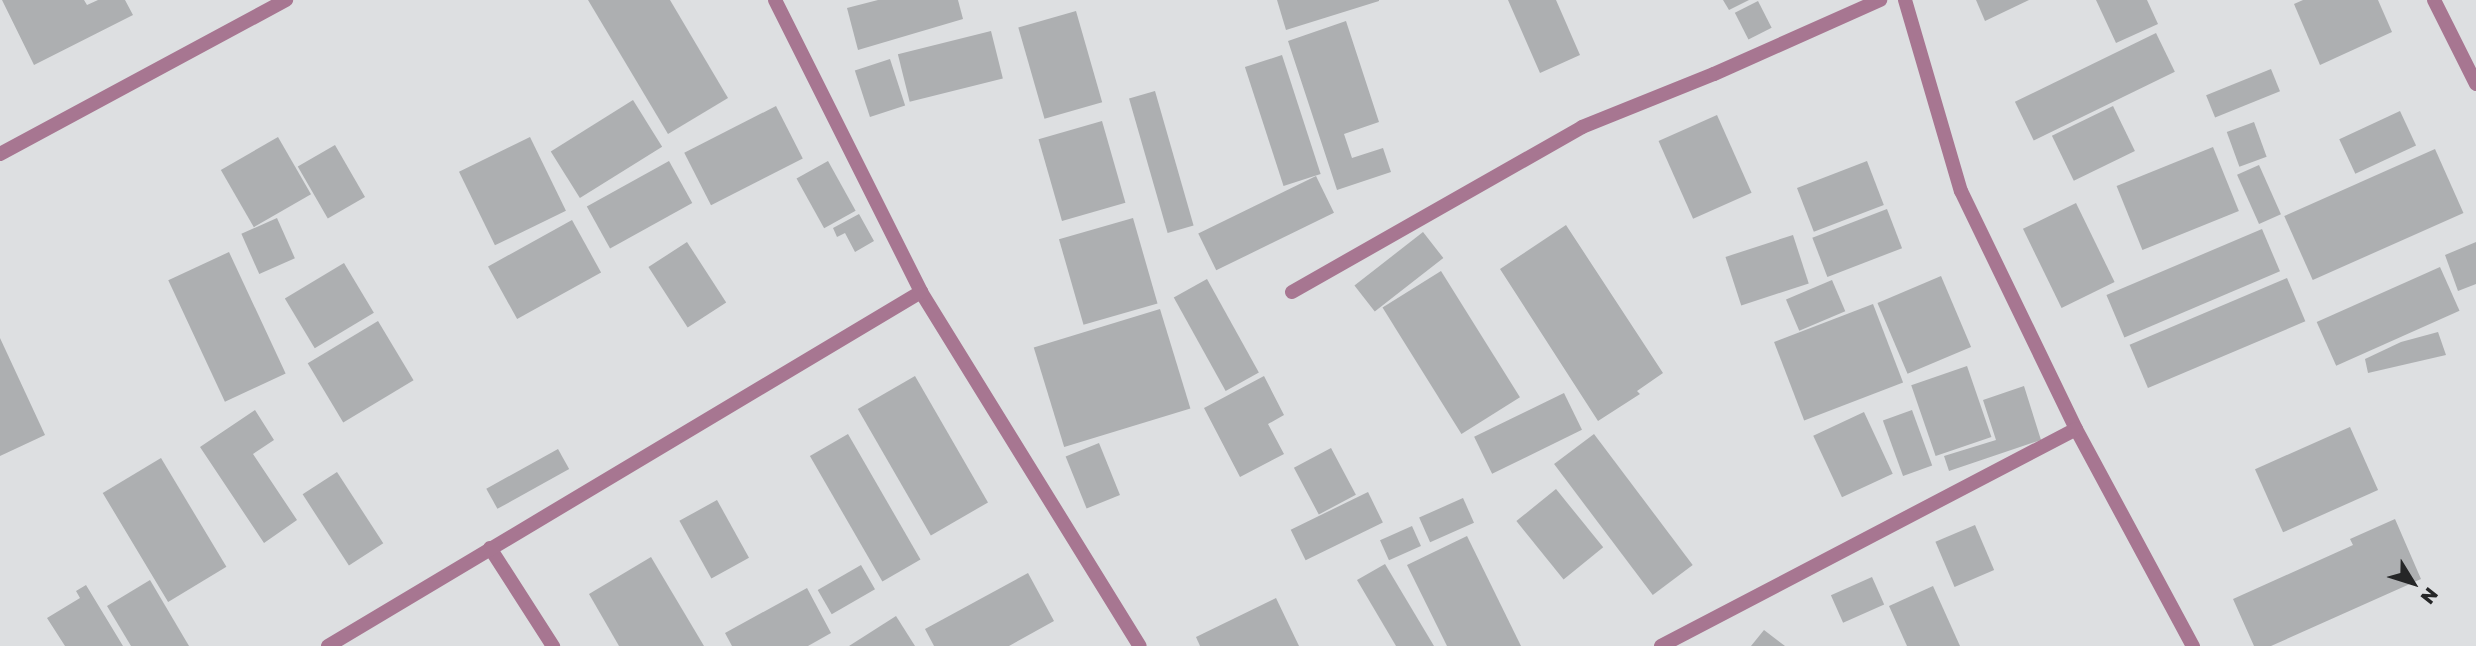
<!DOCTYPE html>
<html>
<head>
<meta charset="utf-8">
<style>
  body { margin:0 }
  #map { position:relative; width:2476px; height:646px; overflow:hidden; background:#dddfe1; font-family:"Golos Text",sans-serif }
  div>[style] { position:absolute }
  .building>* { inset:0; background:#adafb1; transform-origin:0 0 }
  .street>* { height:14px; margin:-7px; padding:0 7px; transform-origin:7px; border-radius:7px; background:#a77691 }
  span { translate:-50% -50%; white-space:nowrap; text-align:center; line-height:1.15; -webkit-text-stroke:6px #dddfe1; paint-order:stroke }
  .north { position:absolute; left:2378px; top:548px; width:70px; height:70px; -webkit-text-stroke:5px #dddfe1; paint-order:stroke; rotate:128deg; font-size:19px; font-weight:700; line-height:28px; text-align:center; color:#252627 }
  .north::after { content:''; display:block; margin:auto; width:24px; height:32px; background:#252627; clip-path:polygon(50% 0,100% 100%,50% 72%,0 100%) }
</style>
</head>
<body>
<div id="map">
  <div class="building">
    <div style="clip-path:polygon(2px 0,84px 0,87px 5px,98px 0,125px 0,133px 15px,34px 65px)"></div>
    <div style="clip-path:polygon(588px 0,670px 0,728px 98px,668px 134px)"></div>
    <div style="clip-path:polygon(878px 0,958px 0,963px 19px,858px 50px,847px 8px)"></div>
    <div style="clip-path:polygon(1277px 0,1379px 0,1379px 1px,1286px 30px)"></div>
    <div style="clip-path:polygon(1508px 0,1556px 0,1580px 55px,1540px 73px)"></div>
    <div style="clip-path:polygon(1723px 0,1749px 0,1729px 10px)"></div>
    <div style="clip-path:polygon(1976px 0,2029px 0,1985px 21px)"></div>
    <div style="clip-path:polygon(2096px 0,2147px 0,2158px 24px,2116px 43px)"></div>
    <div style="clip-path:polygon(2303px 0,2378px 0,2392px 32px,2320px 65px,2294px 4px)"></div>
    <div style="left:1758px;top:1px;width:30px;height:26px;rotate:63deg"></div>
    <div style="left:1076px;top:11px;width:95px;height:60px;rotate:74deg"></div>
    <div style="clip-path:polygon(1346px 21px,1379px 122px,1344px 134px,1352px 158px,1383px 148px,1391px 172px,1337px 190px,1288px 41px)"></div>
    <div style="left:991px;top:31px;width:49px;height:96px;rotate:76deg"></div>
    <div style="left:2156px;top:33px;width:43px;height:157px;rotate:64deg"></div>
    <div style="left:1282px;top:55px;width:125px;height:39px;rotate:72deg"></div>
    <div style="left:890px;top:59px;width:49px;height:37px;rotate:72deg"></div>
    <div style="left:2271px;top:69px;width:24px;height:70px;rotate:68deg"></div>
    <div style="left:1155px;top:91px;width:140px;height:27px;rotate:74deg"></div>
    <div style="left:633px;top:100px;width:55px;height:97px;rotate:58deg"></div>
    <div style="left:776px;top:106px;width:59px;height:103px;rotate:63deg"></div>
    <div style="left:2113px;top:106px;width:50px;height:68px;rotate:64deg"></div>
    <div style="left:2400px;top:111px;width:38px;height:67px;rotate:65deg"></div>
    <div style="left:1717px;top:115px;width:85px;height:64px;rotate:66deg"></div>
    <div style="left:1102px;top:121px;width:85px;height:66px;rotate:74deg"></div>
    <div style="left:2254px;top:122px;width:37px;height:29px;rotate:70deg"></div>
    <div style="left:278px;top:137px;width:66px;height:66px;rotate:60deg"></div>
    <div style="left:530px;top:137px;width:82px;height:79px;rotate:64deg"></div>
    <div style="left:335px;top:145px;width:60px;height:43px;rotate:60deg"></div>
    <div style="left:2213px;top:147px;width:69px;height:104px;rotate:68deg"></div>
    <div style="left:2435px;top:149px;width:70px;height:165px;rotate:66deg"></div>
    <div style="left:669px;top:161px;width:48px;height:94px;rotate:61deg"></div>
    <div style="left:828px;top:161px;width:57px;height:36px;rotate:61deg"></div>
    <div style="left:1867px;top:161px;width:47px;height:75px;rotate:69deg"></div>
    <div style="left:2259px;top:165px;width:54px;height:24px;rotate:66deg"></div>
    <div style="left:1316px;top:176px;width:41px;height:131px;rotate:64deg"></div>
    <div style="left:2076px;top:203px;width:88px;height:59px;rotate:64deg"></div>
    <div style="left:1887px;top:209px;width:42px;height:80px;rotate:69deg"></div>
    <div style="clip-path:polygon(859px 214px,874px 241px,855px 252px,845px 233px,837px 237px,833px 228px)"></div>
    <div style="left:277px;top:218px;width:44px;height:39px;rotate:66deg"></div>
    <div style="left:1133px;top:218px;width:89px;height:77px;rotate:74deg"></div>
    <div style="left:572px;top:220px;width:60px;height:96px;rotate:61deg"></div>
    <div style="clip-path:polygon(1566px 225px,1663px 373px,1637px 391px,1640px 394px,1598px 421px,1500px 269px)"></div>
    <div style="left:2262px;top:229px;width:46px;height:169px;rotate:67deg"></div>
    <div style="left:1423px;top:232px;width:33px;height:87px;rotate:52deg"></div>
    <div style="left:1793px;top:235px;width:51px;height:71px;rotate:72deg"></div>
    <div style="left:687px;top:242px;width:72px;height:46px;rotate:57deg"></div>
    <div style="clip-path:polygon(2476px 242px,2476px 284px,2458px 291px,2445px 255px)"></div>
    <div style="left:229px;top:252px;width:134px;height:67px;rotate:65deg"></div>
    <div style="left:344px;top:263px;width:58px;height:69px;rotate:59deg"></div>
    <div style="left:2440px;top:267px;width:48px;height:135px;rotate:66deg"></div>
    <div style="left:1441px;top:271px;width:149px;height:69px;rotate:58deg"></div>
    <div style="left:1941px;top:276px;width:77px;height:69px;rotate:67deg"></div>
    <div style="left:2287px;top:278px;width:47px;height:171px;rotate:67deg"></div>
    <div style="left:1207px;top:279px;width:107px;height:38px;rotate:61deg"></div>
    <div style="left:1832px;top:280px;width:34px;height:50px;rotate:67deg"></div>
    <div style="left:1873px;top:304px;width:84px;height:106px;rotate:69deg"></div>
    <div style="left:1160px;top:309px;width:104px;height:132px;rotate:73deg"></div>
    <div style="left:378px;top:321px;width:69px;height:82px;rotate:59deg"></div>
    <div style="clip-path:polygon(2438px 332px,2446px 355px,2368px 373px,2365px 359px,2401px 342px)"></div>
    <div style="clip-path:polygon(0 338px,45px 435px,0 456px)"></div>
    <div style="left:1967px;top:366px;width:75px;height:59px;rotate:71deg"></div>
    <div style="left:915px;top:376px;width:146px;height:66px;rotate:60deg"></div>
    <div style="clip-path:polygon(1264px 376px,1284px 415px,1268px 424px,1284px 454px,1240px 477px,1204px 408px)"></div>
    <div style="clip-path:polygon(2024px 386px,2041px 440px,1949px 471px,1944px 456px,1996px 440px,1983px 400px)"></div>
    <div style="left:1564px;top:393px;width:41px;height:100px;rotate:64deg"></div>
    <div style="clip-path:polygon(255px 410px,274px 440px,253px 454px,297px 520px,264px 543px,200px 447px)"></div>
    <div style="left:1912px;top:410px;width:59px;height:31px;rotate:70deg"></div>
    <div style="left:1864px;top:412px;width:68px;height:56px;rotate:65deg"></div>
    <div style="left:2350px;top:427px;width:69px;height:104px;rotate:66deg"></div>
    <div style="left:848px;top:434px;width:145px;height:44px;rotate:60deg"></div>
    <div style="left:1594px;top:434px;width:164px;height:50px;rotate:53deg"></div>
    <div style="left:1099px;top:443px;width:56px;height:36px;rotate:68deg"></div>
    <div style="left:1331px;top:448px;width:53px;height:42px;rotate:62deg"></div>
    <div style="left:558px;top:449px;width:23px;height:82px;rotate:61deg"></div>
    <div style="left:161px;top:458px;width:127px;height:68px;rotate:59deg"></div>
    <div style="left:337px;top:472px;width:85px;height:41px;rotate:57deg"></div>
    <div style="left:1556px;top:489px;width:75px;height:51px;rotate:51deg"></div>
    <div style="left:1368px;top:492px;width:34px;height:86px;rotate:64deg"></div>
    <div style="left:1463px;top:498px;width:27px;height:48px;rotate:66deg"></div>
    <div style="left:717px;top:500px;width:66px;height:43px;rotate:61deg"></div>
    <div style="clip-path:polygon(2395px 519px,2421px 579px,2271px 646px,2254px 646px,2233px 599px,2353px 545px,2350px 539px)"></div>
    <div style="left:1975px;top:525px;width:49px;height:43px;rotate:67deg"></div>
    <div style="left:1412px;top:526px;width:22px;height:35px;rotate:66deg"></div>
    <div style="clip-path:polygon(1467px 536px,1521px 646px,1447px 646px,1407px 565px)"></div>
    <div style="clip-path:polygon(651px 557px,704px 646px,619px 646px,589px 594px)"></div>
    <div style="clip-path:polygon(1385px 564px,1434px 646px,1396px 646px,1357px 580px)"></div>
    <div style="left:861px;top:565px;width:28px;height:50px;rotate:60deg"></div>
    <div style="clip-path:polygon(1028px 573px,1054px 621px,1009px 646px,934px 646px,925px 629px)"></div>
    <div style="left:1872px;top:577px;width:30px;height:45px;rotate:66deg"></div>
    <div style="clip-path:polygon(150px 580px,189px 646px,131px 646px,107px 606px)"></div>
    <div style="clip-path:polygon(86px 585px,123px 646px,65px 646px,47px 618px,80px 598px,76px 591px)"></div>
    <div style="clip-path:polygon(1933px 586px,1960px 646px,1907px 646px,1889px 606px)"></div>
    <div style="clip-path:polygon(807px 588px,831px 633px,808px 646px,732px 646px,725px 633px)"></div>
    <div style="clip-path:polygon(1276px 598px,1299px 646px,1200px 646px,1196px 637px)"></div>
    <div style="clip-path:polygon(896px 616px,915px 646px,849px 646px)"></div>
    <div style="clip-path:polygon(1764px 630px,1785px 646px,1751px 646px)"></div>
  </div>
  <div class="street">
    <div style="left:775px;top:0;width:326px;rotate:63.4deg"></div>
    <div style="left:921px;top:292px;width:416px;rotate:58.3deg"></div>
    <div style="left:1905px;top:0;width:199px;rotate:73.7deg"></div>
    <div style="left:1961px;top:191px;width:264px;rotate:64.2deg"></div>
    <div style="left:2076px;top:429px;width:247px;rotate:61.7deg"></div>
    <div style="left:2434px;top:0;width:94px;rotate:63.4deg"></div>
    <div style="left:0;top:154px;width:325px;rotate:-28.3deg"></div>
    <div style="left:1292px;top:292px;width:334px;rotate:-29.6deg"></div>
    <div style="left:1582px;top:127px;width:142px;rotate:-21.9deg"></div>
    <div style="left:1714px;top:74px;width:182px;rotate:-24deg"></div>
    <div style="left:490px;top:548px;width:117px;rotate:57.3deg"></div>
    <div style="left:328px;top:646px;width:691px;rotate:-30.84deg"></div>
    <div style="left:1661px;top:646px;width:468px;rotate:-27.6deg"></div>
  </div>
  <div class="north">N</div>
</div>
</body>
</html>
